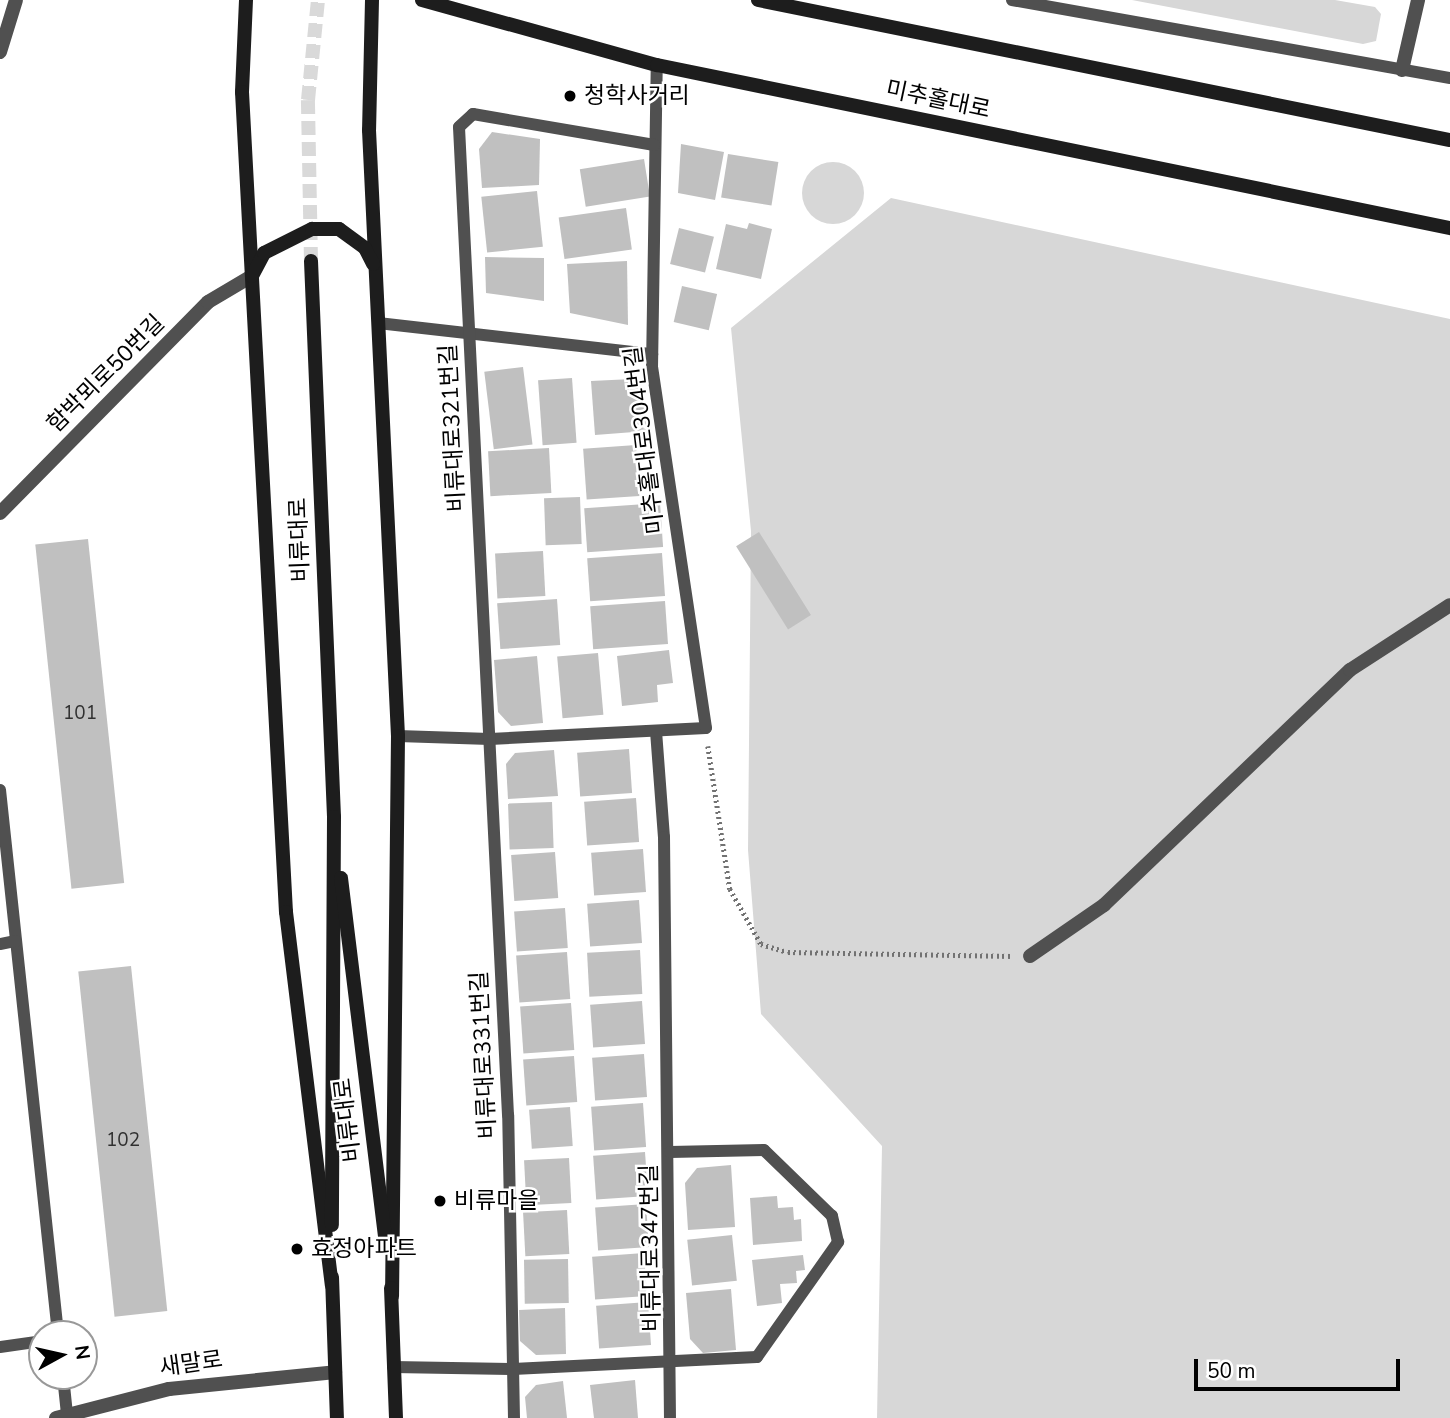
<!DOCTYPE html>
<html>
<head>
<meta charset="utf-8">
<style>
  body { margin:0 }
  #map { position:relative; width:1450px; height:1418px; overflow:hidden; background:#fff; font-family:"Nunito Sans","Noto Sans KR",sans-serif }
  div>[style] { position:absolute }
  .green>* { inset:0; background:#d7d7d7 }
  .round { border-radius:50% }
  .building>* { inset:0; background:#c0c0c0; transform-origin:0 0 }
  .secondary-tunnel>* { height:14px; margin-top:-7px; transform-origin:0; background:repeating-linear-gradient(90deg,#d9d9d9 0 14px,transparent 0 21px) }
  .path>* { height:4.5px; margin-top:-2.25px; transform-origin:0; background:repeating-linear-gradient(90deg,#727272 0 2px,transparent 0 5.5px) }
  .service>* { height:12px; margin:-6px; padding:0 6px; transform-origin:6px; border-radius:6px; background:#505050 }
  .minor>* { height:14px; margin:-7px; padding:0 7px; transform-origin:7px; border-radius:7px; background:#505050 }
  .tertiary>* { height:14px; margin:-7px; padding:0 7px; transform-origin:7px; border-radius:7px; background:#505050 }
  .secondary>* { height:14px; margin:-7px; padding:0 7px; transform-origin:7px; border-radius:7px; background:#1d1d1d }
  .dots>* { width:19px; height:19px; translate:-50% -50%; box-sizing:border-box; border:4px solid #fff; border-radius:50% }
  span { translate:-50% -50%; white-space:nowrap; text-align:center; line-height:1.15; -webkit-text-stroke:5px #fff; paint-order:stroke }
  .number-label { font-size:19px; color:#303030 }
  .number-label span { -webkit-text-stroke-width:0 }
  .poi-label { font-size:23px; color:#000 }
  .left { translate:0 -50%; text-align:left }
  .street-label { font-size:23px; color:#000 }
  .north { position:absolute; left:28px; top:1320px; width:70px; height:70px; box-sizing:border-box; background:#fff; border:2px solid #999; border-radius:50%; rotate:82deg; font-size:19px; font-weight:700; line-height:28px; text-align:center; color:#000 }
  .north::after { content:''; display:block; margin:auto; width:24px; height:32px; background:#000; clip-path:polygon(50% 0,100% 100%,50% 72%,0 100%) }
  .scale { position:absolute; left:1194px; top:1359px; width:206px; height:32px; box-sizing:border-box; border:4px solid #000; border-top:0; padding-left:9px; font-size:21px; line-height:24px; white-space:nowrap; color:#000; -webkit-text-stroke:5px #fff; paint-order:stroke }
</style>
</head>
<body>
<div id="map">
  <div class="green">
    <div style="clip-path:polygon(1132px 0,1335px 0,1375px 7px,1381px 14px,1376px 41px,1363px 44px)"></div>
    <div class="round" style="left:802px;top:162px;width:62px;height:62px"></div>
    <div style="clip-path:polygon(891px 198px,1450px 319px,1450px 1418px,877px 1418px,882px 1146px,761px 1014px,748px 850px,751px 531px,731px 328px)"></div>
  </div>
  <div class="building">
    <div style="clip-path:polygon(492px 132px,540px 139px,539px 185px,482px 188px,479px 149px)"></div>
    <div style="clip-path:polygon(681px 144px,724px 152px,715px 200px,678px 193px)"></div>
    <div style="left:728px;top:154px;width:51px;height:44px;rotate:9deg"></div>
    <div style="left:644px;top:159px;width:38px;height:65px;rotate:81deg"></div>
    <div style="left:537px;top:191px;width:56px;height:56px;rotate:84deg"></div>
    <div style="left:626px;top:208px;width:42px;height:68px;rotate:82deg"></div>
    <div style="clip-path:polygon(749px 223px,772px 229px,761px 279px,716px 269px,726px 224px,747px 229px)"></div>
    <div style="left:679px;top:228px;width:36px;height:37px;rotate:14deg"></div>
    <div style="clip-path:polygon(485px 257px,544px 258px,544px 301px,486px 293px)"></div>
    <div style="clip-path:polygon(627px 261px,628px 325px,570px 313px,567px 264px)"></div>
    <div style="left:682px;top:286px;width:36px;height:37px;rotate:13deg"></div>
    <div style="left:523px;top:367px;width:78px;height:39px;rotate:83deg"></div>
    <div style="left:572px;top:378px;width:65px;height:34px;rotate:86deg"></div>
    <div style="clip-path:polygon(632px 379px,645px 396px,647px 431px,595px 435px,591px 381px)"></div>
    <div style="left:636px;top:445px;width:51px;height:53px;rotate:86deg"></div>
    <div style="left:549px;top:448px;width:45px;height:61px;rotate:87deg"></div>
    <div style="left:580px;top:497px;width:47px;height:36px;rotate:88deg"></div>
    <div style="left:660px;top:503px;width:44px;height:76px;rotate:86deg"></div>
    <div style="left:759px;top:532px;width:98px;height:27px;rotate:58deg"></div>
    <div style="left:88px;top:539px;width:346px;height:53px;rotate:84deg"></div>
    <div style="left:543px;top:551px;width:45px;height:48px;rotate:87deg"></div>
    <div style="left:662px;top:553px;width:43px;height:75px;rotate:86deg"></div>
    <div style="left:557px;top:599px;width:46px;height:60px;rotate:86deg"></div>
    <div style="left:665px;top:601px;width:43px;height:75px;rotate:86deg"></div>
    <div style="clip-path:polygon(669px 650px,673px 683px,657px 685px,658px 702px,622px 706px,617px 656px)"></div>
    <div style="left:598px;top:653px;width:62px;height:41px;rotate:85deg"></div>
    <div style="clip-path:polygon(537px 656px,543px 723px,511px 726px,498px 712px,494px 660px)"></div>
    <div style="left:629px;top:749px;width:44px;height:52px;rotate:86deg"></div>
    <div style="clip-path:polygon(554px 750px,558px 796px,508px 799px,506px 764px,515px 753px)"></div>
    <div style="left:636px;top:798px;width:44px;height:52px;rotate:86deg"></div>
    <div style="left:552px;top:802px;width:46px;height:44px;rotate:88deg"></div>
    <div style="left:643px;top:849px;width:43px;height:52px;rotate:86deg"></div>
    <div style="left:555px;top:852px;width:46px;height:44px;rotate:86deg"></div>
    <div style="left:639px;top:900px;width:43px;height:52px;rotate:86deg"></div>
    <div style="left:565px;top:908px;width:40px;height:51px;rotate:86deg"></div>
    <div style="left:640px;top:950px;width:44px;height:53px;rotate:87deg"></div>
    <div style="left:567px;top:952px;width:47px;height:51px;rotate:86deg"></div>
    <div style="left:131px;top:966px;width:347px;height:53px;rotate:84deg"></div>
    <div style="left:642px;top:1001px;width:43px;height:52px;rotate:86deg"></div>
    <div style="left:571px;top:1003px;width:47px;height:51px;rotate:86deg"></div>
    <div style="left:644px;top:1054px;width:43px;height:52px;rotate:86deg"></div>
    <div style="left:574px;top:1056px;width:46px;height:51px;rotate:86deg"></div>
    <div style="left:643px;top:1103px;width:44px;height:52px;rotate:86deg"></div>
    <div style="left:570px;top:1107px;width:39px;height:41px;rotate:86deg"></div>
    <div style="left:645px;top:1152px;width:44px;height:52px;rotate:86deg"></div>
    <div style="left:569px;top:1158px;width:45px;height:45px;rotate:87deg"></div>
    <div style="clip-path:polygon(731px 1165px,735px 1227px,688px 1230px,685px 1183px,697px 1168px)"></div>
    <div style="clip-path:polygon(777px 1196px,778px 1208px,793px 1207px,794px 1220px,801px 1219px,802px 1241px,753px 1245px,750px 1198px)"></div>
    <div style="left:646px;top:1204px;width:43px;height:51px;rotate:86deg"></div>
    <div style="left:567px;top:1210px;width:44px;height:44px;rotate:87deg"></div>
    <div style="left:732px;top:1235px;width:46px;height:45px;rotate:84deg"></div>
    <div style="left:644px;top:1253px;width:43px;height:52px;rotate:86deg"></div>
    <div style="clip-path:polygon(803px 1255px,805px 1270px,796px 1271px,797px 1283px,780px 1284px,782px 1303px,757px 1306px,752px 1260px)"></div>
    <div style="left:568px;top:1259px;width:44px;height:44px;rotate:89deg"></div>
    <div style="clip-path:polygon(731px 1289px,736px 1350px,703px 1353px,690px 1339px,686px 1293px)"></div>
    <div style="left:648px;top:1302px;width:43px;height:52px;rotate:86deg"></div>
    <div style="clip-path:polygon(565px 1308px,566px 1354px,536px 1355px,520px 1341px,519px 1310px)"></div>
    <div style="clip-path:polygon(635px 1380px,638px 1418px,594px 1418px,590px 1385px)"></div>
    <div style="clip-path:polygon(563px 1381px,567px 1418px,527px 1418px,525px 1397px,536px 1385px)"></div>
  </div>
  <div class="secondary-tunnel">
    <div style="left:311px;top:261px;width:161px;rotate:-91.1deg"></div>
    <div style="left:308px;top:100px;width:100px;rotate:-84.3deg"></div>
  </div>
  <div class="path">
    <div style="left:708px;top:746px;width:145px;rotate:81.3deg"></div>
    <div style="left:730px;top:889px;width:63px;rotate:60.6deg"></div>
    <div style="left:761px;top:944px;width:28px;rotate:17deg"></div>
    <div style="left:788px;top:952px;width:224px;rotate:1deg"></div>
  </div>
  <div class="service">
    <div style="left:1012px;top:0;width:445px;rotate:10.1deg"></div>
    <div style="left:378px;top:323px;width:276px;rotate:6.5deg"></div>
    <div style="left:656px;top:731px;width:106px;rotate:85.7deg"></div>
    <div style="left:664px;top:837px;width:581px;rotate:89.41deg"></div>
    <div style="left:398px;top:736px;width:92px;rotate:1.9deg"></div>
    <div style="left:490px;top:739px;width:216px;rotate:-2.9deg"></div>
    <div style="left:706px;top:728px;width:364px;rotate:-98.5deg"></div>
    <div style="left:652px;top:368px;width:303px;rotate:-89.1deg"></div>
    <div style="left:0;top:790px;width:547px;rotate:83.91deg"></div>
    <div style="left:0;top:944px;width:16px;rotate:-11deg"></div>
    <div style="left:0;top:1347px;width:42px;rotate:-8.1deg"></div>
    <div style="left:393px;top:1367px;width:120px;rotate:1deg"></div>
    <div style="left:513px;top:1369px;width:244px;rotate:-2.8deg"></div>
    <div style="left:757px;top:1357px;width:141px;rotate:-54.8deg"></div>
    <div style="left:838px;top:1242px;width:27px;rotate:-103deg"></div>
    <div style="left:832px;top:1216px;width:95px;rotate:-135.9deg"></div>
    <div style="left:764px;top:1150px;width:94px;rotate:178.8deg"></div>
    <div style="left:63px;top:1376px;width:37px;rotate:84deg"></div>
    <div style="left:514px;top:1418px;width:303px;rotate:-91.1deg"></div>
    <div style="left:508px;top:1115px;width:989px;rotate:-92.84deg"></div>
    <div style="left:459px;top:127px;width:19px;rotate:-43deg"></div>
    <div style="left:473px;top:114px;width:184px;rotate:9.7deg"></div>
  </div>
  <div class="minor">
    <div style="left:1402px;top:70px;width:72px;rotate:-77.1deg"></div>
    <div style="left:0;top:513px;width:296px;rotate:-45.4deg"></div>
    <div style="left:208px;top:302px;width:51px;rotate:-30.6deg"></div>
    <div style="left:1030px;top:956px;width:90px;rotate:-34.6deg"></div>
    <div style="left:1104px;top:905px;width:340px;rotate:-43.7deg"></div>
    <div style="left:1350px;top:670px;width:119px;rotate:-33deg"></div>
  </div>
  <div class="tertiary">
    <div style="left:0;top:52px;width:54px;rotate:-72.9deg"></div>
    <div style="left:56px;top:1418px;width:117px;rotate:-14.4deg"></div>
    <div style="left:169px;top:1389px;width:167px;rotate:-5.8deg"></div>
  </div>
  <div class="secondary">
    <div style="left:246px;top:0;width:92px;rotate:92.5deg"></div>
    <div style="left:242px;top:92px;width:821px;rotate:86.93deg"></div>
    <div style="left:286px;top:912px;width:376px;rotate:83deg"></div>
    <div style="left:372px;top:0;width:130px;rotate:91.3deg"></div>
    <div style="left:369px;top:130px;width:607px;rotate:87.26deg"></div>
    <div style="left:398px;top:736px;width:560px;rotate:90.61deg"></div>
    <div style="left:422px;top:0;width:244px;rotate:15.5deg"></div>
    <div style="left:657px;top:65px;width:810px;rotate:11.62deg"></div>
    <div style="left:758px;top:0;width:706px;rotate:11.44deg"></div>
    <div style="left:311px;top:261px;width:556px;rotate:87.63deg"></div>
    <div style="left:334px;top:817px;width:408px;rotate:90.3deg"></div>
    <div style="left:252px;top:276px;width:26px;rotate:-62deg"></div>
    <div style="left:264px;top:253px;width:54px;rotate:-26.6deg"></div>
    <div style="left:312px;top:229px;width:27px"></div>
    <div style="left:339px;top:229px;width:32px;rotate:36deg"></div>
    <div style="left:365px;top:248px;width:18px;rotate:63deg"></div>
    <div style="left:341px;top:878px;width:372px;rotate:83deg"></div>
    <div style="left:332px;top:1277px;width:141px;rotate:88deg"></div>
    <div style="left:391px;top:1288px;width:130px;rotate:87.8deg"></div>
  </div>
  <div class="dots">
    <div style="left:570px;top:96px;background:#000"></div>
    <div style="left:440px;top:1201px;background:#000"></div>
    <div style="left:297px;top:1249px;background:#000"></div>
  </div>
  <div class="number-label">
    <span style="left:80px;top:714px">101</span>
    <span style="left:123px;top:1141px">102</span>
  </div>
  <div class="poi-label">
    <span class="left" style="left:584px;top:96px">청학사거리</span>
    <span class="left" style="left:454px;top:1201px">비류마을</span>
    <span class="left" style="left:311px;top:1249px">효정아파트</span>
  </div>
  <div class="street-label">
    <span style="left:938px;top:100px;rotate:12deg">미추홀대로</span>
    <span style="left:106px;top:374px;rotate:-45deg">함박뫼로50번길</span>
    <span style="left:453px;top:428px;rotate:-93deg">비류대로321번길</span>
    <span style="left:645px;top:440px;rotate:-97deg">미추홀대로304번길</span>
    <span style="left:300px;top:540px;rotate:-92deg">비류대로</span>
    <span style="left:484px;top:1055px;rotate:-93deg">비류대로331번길</span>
    <span style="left:348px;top:1120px;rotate:-97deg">비류대로</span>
    <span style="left:651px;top:1248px;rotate:-91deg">비류대로347번길</span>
    <span style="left:191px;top:1364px;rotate:-8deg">새말로</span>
  </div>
  <div class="north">N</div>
  <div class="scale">50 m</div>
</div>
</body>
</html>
